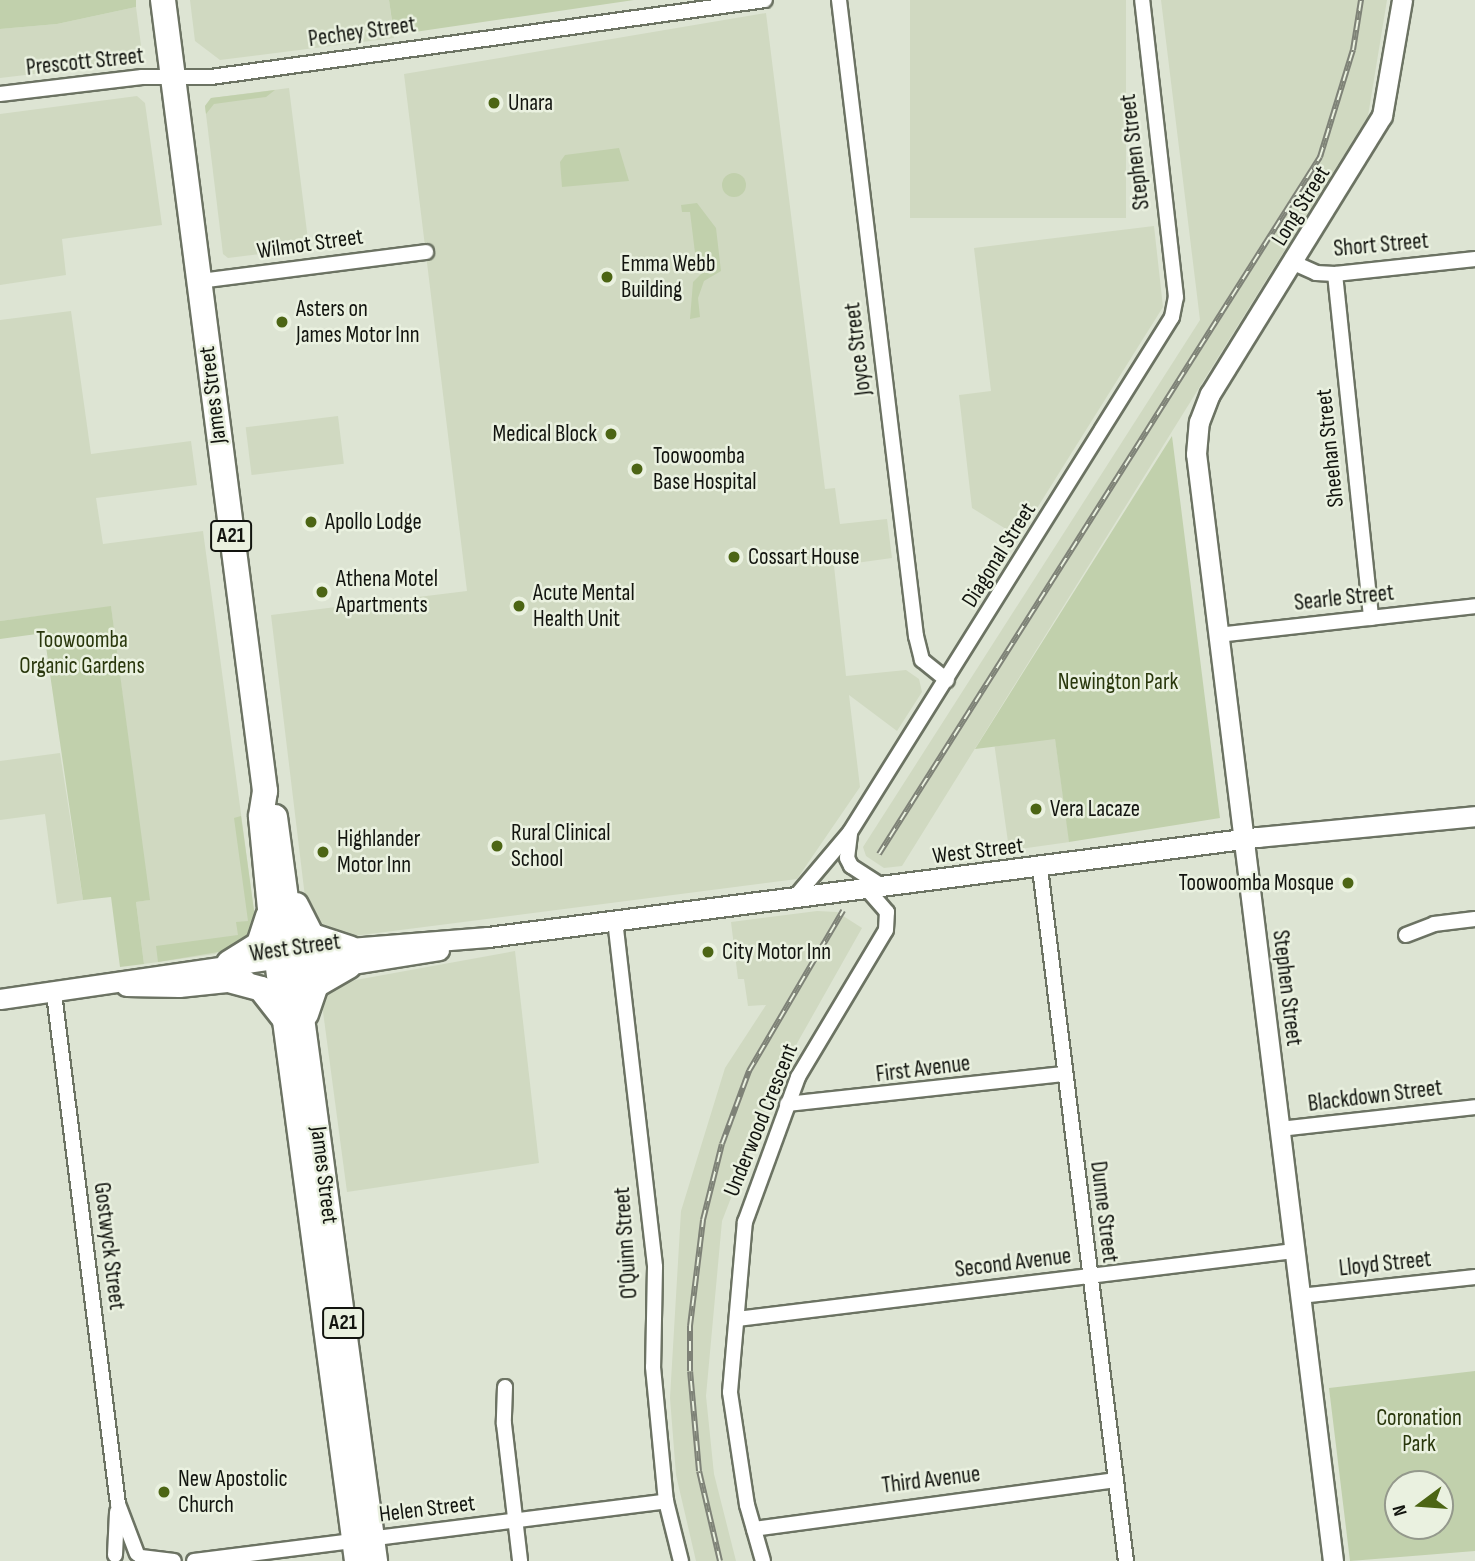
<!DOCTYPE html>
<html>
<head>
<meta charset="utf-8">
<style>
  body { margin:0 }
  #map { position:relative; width:1475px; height:1561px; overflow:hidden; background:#dde4d3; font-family:"Sofia Sans Condensed",sans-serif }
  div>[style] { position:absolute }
  .built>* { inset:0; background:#d0d9c1; transform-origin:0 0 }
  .green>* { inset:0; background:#c1d0ac }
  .round { border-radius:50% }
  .roads { filter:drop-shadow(2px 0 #6c7363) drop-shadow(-2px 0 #6c7363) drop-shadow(0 2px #6c7363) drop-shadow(0 -2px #6c7363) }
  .street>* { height:14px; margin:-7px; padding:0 7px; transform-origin:7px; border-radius:7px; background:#fff }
  .secondary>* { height:19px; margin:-9.5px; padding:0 9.5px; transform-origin:9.5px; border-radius:9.5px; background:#fff }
  .highway>* { height:24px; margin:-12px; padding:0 12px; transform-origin:12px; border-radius:12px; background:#fff }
  .rail>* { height:6px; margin-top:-3px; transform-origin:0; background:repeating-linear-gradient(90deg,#eaf1e0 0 10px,#7e8277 0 20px); box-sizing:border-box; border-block:2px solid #7e8277 }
  .dots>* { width:19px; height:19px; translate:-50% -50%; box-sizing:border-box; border:4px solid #eaf1e0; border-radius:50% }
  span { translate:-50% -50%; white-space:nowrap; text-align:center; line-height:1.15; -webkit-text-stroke:5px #eaf1e0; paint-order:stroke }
  .shield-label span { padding:2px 5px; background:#eaf1e0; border:2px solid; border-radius:5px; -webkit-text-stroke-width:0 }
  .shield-label { font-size:21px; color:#12140f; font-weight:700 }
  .street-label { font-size:23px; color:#12140f }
  .poi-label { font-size:23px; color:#12140f }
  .left { translate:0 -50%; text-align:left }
  .right { translate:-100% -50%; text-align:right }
  .park-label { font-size:23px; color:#29370c }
  .north { position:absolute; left:1384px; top:1470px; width:70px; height:70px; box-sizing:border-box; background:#eaf1e0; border:2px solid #94998c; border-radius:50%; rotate:254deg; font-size:19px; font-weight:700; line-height:28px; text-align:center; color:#12140f }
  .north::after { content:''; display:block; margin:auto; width:24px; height:32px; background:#4c6514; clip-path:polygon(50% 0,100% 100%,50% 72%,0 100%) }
</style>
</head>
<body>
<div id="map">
  <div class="built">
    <div style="clip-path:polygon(190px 0,389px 0,394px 38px,220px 60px,195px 41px)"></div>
    <div style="left:910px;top:0;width:216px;height:218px"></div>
    <div style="clip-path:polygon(1161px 0,1387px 0,1368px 116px,902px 866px,884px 868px,866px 856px,863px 847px,1200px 320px)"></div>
    <div style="clip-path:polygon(136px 7px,142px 53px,135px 62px,0 78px,0 29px,57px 24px)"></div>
    <div style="clip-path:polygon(766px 13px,825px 489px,835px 488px,840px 524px,887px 519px,892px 558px,834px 566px,846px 676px,906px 670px,919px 679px,922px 692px,897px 731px,849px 695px,860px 787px,797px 879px,346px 937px,326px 933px,309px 911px,305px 897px,271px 615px,467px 591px,404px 74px)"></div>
    <div style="clip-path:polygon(289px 88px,309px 248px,228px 258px,223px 254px,205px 106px,211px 98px)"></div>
    <div style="clip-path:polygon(137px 96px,145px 103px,162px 225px,62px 239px,66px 275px,0 285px,0 114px)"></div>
    <div style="clip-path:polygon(1154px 226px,1163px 307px,1019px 537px,972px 508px,959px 395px,991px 391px,974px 248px)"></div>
    <div style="clip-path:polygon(71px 311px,91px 454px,191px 441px,197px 485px,96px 498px,103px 544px,203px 531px,255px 918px,253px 930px,215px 954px,144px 964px,136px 902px,149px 900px,111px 607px,0 621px,0 320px)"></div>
    <div style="left:338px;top:416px;width:48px;height:93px;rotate:83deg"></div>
    <div style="left:1055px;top:738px;width:105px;height:61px;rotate:82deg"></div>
    <div style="clip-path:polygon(60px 753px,83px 900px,57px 904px,45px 814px,0 820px,0 761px)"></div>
    <div style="clip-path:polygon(817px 911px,837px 912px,862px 928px,778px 1077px,722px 1221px,706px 1396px,714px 1474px,736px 1561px,696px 1561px,676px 1475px,670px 1398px,681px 1211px,725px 1068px,766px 1005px,748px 1006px,744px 979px,738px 979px,731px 922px)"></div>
    <div style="clip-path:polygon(515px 951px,539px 1163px,347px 1192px,322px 1004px,328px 990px,339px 983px)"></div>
  </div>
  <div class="green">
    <div style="clip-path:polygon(0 0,136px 0,136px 7px,57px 24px,0 29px)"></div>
    <div style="clip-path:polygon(389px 0,634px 0,394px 35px)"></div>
    <div style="clip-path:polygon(275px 90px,266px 97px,214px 104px,206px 114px,205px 106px,211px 98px)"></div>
    <div style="clip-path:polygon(619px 148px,629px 181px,562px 187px,560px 162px,565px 155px)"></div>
    <div class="round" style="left:722px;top:173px;width:24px;height:24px"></div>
    <div style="clip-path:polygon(697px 203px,716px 228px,721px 271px,704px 281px,698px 298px,700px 317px,690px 319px,693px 282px,703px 272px,701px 253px,695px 253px,690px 212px,682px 212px,681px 205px)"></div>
    <div style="clip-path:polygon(1172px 436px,1220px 818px,1069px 842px,1055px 739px,975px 749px)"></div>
    <div style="clip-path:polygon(111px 606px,150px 900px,136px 902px,144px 964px,120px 967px,111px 897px,83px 900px,44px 633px,0 639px,0 621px)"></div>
    <div style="clip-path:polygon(241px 816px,255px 918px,252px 934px,230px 950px,158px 962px,156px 946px,238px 935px,236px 922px,248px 921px,234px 818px)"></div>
    <div style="clip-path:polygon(evenodd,1475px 1371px,1475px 1551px,1350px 1561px,1329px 1388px,1475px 1371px,1440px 1484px,1440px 1526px,1398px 1526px,1398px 1484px,1440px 1484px)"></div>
  </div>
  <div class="roads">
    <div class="street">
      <div style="left:839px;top:0;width:641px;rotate:83.1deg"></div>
      <div style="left:916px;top:636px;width:25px;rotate:76deg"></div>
      <div style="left:922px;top:660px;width:32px;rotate:39deg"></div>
      <div style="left:0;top:94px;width:143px;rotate:-6.8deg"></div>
      <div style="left:142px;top:77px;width:69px"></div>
      <div style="left:211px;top:77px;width:559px;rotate:-7.91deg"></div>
      <div style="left:1294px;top:263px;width:24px;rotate:24deg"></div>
      <div style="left:1316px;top:273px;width:19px;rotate:3deg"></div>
      <div style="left:1335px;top:274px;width:141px;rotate:-6.1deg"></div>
      <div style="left:1335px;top:274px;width:346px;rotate:84deg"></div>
      <div style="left:200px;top:281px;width:228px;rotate:-7.3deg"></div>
      <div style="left:1218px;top:635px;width:259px;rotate:-6.4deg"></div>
      <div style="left:850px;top:834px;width:24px;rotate:97deg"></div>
      <div style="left:847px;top:858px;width:9px;rotate:63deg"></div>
      <div style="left:851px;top:866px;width:37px;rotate:33deg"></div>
      <div style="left:1040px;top:868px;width:698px;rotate:82.93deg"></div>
      <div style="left:796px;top:896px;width:84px;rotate:-49.8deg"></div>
      <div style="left:850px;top:832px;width:607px;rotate:-57.98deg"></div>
      <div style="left:1172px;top:317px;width:20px;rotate:-79deg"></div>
      <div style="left:1176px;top:297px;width:299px;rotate:-96.5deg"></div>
      <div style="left:615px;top:920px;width:349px;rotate:83.4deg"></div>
      <div style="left:655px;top:1267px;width:100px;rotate:91.1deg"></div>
      <div style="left:653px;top:1367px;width:135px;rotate:84.5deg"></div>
      <div style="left:666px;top:1501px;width:62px;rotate:76deg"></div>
      <div style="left:1406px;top:935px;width:30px;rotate:-21deg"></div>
      <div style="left:1434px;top:924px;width:41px;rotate:-7deg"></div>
      <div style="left:54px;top:993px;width:515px;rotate:82.86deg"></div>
      <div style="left:118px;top:1504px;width:53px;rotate:69.2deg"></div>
      <div style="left:787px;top:1104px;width:278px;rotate:-6.2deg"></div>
      <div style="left:1280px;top:1129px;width:196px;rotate:-6.4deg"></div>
      <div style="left:1300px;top:1296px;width:176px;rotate:-6.2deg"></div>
      <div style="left:737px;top:1319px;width:561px;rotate:-6.96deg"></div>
      <div style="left:505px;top:1387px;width:37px;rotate:92deg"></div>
      <div style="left:504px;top:1424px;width:138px;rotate:83.3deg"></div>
      <div style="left:754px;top:1529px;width:364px;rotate:-7.7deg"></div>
      <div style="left:115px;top:1555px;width:43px;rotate:-87.3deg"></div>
      <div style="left:141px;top:1557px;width:33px;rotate:7deg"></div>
      <div style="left:194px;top:1561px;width:476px;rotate:-7.2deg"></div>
      <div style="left:763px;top:1561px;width:58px;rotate:-105.9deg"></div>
      <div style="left:747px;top:1505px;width:114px;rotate:-98.6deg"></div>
      <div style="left:730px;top:1392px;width:171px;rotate:-85deg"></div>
      <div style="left:745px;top:1222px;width:154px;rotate:-69.9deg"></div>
      <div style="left:798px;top:1077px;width:171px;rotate:-59.1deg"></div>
      <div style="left:886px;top:930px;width:18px;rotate:-87deg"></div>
      <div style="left:887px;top:912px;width:32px;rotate:-131deg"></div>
    </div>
    <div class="secondary">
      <div style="left:283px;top:975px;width:158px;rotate:-9.1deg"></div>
      <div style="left:126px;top:986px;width:53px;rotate:1.1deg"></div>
      <div style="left:179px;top:987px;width:67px;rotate:-6deg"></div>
      <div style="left:0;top:999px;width:354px;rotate:-8.3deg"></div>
      <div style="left:350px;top:948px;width:138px;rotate:-4.6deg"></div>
      <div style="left:488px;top:937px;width:776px;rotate:-7.4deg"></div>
      <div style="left:1258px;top:837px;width:218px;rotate:-5.5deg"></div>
      <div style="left:1333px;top:1561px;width:1115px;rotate:-97.05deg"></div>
      <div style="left:1196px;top:454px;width:32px;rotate:-85deg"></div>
      <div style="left:1199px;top:422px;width:30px;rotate:-69deg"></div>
      <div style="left:1210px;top:394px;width:327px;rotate:-58.3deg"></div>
      <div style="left:1382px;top:116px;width:118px;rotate:-80.2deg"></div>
    </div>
    <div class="highway">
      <div style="left:163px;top:0;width:798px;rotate:82.65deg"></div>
      <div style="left:265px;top:791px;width:26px;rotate:99deg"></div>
      <div style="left:261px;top:817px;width:91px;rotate:84.4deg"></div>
      <div style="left:270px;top:908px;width:659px;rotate:82.41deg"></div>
      <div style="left:275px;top:817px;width:751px;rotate:82.34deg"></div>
      <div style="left:296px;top:905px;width:35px;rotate:63deg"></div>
      <div style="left:312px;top:936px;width:40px;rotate:18deg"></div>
      <div style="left:229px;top:963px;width:36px;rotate:-32deg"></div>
      <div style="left:259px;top:944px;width:29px;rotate:-72deg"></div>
      <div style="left:232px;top:981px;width:30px;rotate:15deg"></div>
      <div style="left:261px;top:989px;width:37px;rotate:52deg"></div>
      <div style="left:306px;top:1014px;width:31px;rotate:-71deg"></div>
      <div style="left:316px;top:985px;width:38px;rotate:-30deg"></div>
    </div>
  </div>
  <div class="rail">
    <div style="left:879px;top:854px;width:825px;rotate:-57.68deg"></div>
    <div style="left:1320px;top:157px;width:112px;rotate:-72.9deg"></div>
    <div style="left:1353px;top:50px;width:51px;rotate:-80.9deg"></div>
    <div style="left:720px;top:1561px;width:92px;rotate:-103.1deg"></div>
    <div style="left:699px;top:1471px;width:100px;rotate:-95.1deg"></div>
    <div style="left:690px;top:1371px;width:45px;rotate:-90deg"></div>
    <div style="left:690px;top:1326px;width:107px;rotate:-83deg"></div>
    <div style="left:703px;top:1220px;width:78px;rotate:-76deg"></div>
    <div style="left:722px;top:1144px;width:78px;rotate:-69.7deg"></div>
    <div style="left:749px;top:1071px;width:186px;rotate:-59.6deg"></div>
  </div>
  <div class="dots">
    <div style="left:494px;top:103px;background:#4c6514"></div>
    <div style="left:607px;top:277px;background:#4c6514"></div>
    <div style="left:282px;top:322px;background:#4c6514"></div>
    <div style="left:611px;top:434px;background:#4c6514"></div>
    <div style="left:637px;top:469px;background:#4c6514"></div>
    <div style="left:311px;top:522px;background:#4c6514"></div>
    <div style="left:734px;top:557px;background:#4c6514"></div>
    <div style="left:322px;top:592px;background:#4c6514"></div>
    <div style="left:519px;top:606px;background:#4c6514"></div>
    <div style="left:1036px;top:809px;background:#4c6514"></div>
    <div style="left:497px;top:846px;background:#4c6514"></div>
    <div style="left:323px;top:852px;background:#4c6514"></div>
    <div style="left:1348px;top:883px;background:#4c6514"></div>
    <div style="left:708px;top:952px;background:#4c6514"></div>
    <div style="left:164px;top:1492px;background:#4c6514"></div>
  </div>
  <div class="shield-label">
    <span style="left:231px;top:536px">A21</span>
    <span style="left:343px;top:1323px">A21</span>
  </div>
  <div class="street-label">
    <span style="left:362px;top:32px;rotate:-8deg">Pechey Street</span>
    <span style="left:85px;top:62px;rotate:-6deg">Prescott Street</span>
    <span style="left:1135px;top:152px;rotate:-97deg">Stephen Street</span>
    <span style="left:1301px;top:206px;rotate:-58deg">Long Street</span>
    <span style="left:310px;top:244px;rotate:-8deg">Wilmot Street</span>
    <span style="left:1381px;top:245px;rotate:-5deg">Short Street</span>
    <span style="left:858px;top:349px;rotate:-97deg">Joyce Street</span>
    <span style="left:213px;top:395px;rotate:-97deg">James Street</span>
    <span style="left:1330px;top:448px;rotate:-96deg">Sheehan Street</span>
    <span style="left:999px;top:555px;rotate:-58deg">Diagonal Street</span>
    <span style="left:1344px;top:598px;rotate:-6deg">Searle Street</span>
    <span style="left:978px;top:851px;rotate:-7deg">West Street</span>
    <span style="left:295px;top:948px;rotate:-8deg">West Street</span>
    <span style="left:1287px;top:988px;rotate:83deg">Stephen Street</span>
    <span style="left:923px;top:1069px;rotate:-7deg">First Avenue</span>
    <span style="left:1375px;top:1096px;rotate:-7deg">Blackdown Street</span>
    <span style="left:761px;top:1120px;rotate:-68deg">Underwood Crescent</span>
    <span style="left:324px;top:1175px;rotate:83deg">James Street</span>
    <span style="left:1104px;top:1212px;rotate:83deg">Dunne Street</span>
    <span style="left:626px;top:1243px;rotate:-94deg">O'Quinn Street</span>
    <span style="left:109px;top:1246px;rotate:83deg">Gostwyck Street</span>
    <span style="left:1013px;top:1263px;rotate:-7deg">Second Avenue</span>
    <span style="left:1385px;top:1264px;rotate:-6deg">Lloyd Street</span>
    <span style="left:931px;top:1480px;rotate:-7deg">Third Avenue</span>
    <span style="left:427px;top:1509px;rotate:-7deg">Helen Street</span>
  </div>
  <div class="poi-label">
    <span class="left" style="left:508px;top:103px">Unara</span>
    <span class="left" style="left:621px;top:277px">Emma Webb<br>Building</span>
    <span class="left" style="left:296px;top:322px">Asters on<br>James Motor Inn</span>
    <span class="right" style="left:597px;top:434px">Medical Block</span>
    <span class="left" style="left:653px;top:469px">Toowoomba<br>Base Hospital</span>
    <span class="left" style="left:325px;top:522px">Apollo Lodge</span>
    <span class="left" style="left:748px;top:557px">Cossart House</span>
    <span class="left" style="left:336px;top:592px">Athena Motel<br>Apartments</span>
    <span class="left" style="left:533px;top:606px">Acute Mental<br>Health Unit</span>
    <span class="left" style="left:1050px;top:809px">Vera Lacaze</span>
    <span class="left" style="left:511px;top:846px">Rural Clinical<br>School</span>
    <span class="left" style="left:337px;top:852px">Highlander<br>Motor Inn</span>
    <span class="right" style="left:1334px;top:883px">Toowoomba Mosque</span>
    <span class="left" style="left:722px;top:952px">City Motor Inn</span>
    <span class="left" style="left:178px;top:1492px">New Apostolic<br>Church</span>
  </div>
  <div class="park-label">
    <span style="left:82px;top:653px">Toowoomba<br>Organic Gardens</span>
    <span style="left:1118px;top:682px">Newington Park</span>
    <span style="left:1419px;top:1431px">Coronation<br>Park</span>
  </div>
  <div class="north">N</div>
</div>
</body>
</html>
